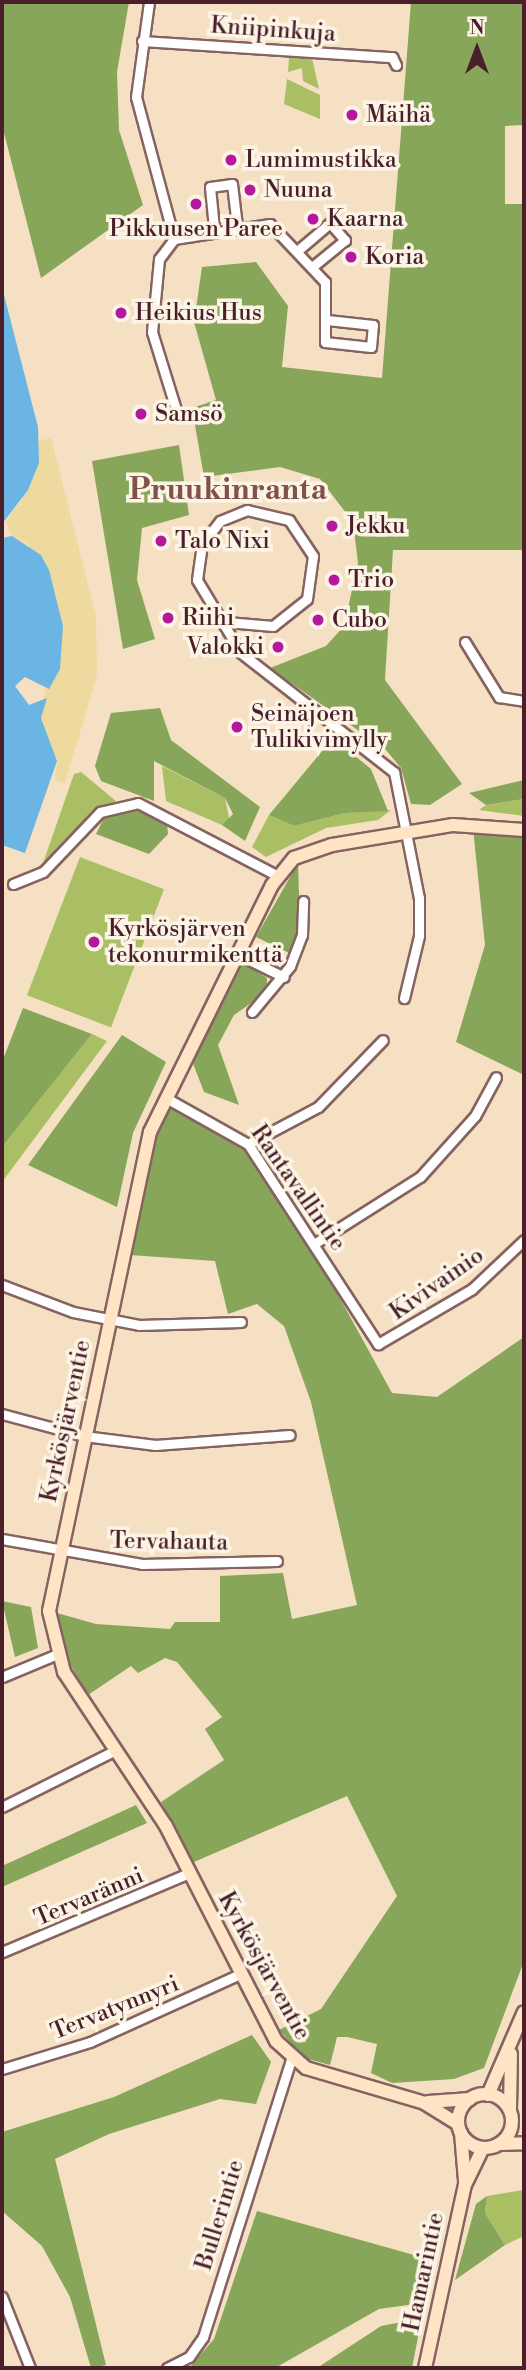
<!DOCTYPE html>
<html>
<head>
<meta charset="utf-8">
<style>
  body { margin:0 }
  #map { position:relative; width:526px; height:2370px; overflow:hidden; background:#f5e0c4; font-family:"Libre Bodoni",serif }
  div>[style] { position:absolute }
  .green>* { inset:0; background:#aabf64; transform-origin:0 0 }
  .forest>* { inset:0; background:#87a65a }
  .sand>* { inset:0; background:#eeda9e }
  .water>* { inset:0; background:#6bb5e4 }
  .roads { filter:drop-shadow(2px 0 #866361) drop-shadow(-2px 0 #866361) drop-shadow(0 2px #866361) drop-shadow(0 -2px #866361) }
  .street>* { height:9px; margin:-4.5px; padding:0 4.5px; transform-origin:4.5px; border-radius:4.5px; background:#fff }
  .secondary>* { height:12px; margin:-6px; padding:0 6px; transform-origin:6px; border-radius:6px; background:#ffe4c6 }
  .secondary>.ring { margin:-6px; padding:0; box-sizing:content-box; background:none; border:12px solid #ffe4c6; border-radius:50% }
  .dots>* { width:19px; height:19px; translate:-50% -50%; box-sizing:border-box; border:4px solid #fcf5e5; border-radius:50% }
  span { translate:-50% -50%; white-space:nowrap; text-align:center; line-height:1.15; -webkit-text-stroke:7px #fcf5e5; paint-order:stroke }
  .street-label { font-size:23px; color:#4a1f2b }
  .poi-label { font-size:23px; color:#4a1f2b }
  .left { translate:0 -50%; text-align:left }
  .right { translate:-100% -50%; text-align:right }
  .district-label { font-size:30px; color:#81514c; font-weight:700 }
  .frame { position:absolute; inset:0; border:4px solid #4a1f2b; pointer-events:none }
  .north { position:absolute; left:442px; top:14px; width:70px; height:70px; -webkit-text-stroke:5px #fcf5e5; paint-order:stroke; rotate:0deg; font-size:19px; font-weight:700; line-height:28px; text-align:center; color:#4a1f2b }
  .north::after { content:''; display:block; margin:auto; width:24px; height:32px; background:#4a1f2b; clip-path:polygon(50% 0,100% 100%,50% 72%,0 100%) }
</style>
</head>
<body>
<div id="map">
  <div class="green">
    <div style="clip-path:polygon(289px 57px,312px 58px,319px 89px,303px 81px,302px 68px,288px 72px)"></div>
    <div style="clip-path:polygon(287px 79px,320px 95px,320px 119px,284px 104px)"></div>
    <div style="clip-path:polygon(162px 766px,225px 798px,230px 823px,222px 825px,166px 801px)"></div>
    <div style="clip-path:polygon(81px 772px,116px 801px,87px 818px,42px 866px,74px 774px)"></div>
    <div style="clip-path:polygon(524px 799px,524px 816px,479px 810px,486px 805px)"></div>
    <div style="clip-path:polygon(391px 810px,378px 820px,326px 828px,266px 857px,252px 847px,269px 815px,294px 826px,345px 813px)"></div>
    <div style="left:80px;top:857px;width:90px;height:148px;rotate:21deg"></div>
    <div style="clip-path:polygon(92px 1034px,107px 1041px,2px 1182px,2px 1147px)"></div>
    <div style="clip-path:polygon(524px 2190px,524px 2236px,505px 2245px,485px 2213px,487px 2196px)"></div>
  </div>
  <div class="forest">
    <div style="clip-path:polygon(2px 2px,129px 2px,117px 72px,119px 130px,143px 205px,41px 278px,2px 125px)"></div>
    <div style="clip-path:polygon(411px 2px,524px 2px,524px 125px,505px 126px,505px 204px,524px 204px,524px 550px,393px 550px,385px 680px,462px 784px,430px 805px,411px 804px,401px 768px,386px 750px,270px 668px,326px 646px,344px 626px,358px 563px,353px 522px,320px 479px,280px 467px,204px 477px,192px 408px,216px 400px,194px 322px,202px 267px,256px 262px,288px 306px,282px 367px,382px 378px)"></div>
    <div style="clip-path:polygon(179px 445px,189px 515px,142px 528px,137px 580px,155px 639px,123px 649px,92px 461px)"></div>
    <div style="clip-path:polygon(160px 708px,171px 740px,260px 807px,245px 841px,222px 825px,233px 814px,225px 798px,154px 761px,154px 801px,101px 781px,95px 766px,111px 713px)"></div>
    <div style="clip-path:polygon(333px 738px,371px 769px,388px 811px,345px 813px,294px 826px,269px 815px)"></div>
    <div style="clip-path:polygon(524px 780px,524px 799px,486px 805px,469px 793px)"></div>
    <div style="clip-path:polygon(131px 808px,167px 824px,168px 834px,149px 854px,96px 834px,107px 812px)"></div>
    <div style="clip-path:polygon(473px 828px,524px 836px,524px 1075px,456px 1042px,485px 945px)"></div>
    <div style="clip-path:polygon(298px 863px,300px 923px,291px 954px,256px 937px)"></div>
    <div style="clip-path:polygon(246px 964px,267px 978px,267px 992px,234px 1015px,218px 1045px,239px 1105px,204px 1092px,192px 1061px,239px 967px)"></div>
    <div style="clip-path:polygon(23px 1008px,92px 1034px,2px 1147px,2px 1062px)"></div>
    <div style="clip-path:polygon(122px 1035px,166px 1062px,133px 1133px,117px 1207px,28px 1165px)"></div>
    <div style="clip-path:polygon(174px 1108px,237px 1140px,309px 1242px,392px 1393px,437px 1397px,524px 1337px,524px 1961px,484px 2068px,454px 2079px,392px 2083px,371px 2073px,377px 2044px,347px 2037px,337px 2037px,330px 2065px,304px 2058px,279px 2030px,321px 2009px,397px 1896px,347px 1796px,194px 1862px,161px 1802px,224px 1760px,205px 1729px,222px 1717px,177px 1662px,165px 1658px,138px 1673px,131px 1666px,88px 1695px,63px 1652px,57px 1613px,96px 1624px,170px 1629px,175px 1622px,220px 1622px,220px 1576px,283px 1573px,292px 1619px,357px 1605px,311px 1402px,284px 1326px,257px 1304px,228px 1314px,215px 1261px,130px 1255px,152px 1146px,167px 1110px)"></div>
    <div style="clip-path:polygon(2px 1601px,31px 1607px,38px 1648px,15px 1657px)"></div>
    <div style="clip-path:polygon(136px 1805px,147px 1823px,2px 1887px,2px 1866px)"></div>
    <div style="clip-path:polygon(252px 2035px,271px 2062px,256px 2104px,220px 2099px,109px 2134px,55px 2159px,106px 2365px,91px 2368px,70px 2297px,42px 2246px,2px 2211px,2px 2132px,114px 2097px)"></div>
    <div style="clip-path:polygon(487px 2196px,485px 2213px,505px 2245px,455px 2280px,476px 2204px)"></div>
    <div style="clip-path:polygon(257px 2211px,432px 2260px,422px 2303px,379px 2309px,275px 2368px,189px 2368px,214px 2339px)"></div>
    <div style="clip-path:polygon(413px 2320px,420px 2327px,412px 2368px,317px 2368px,381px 2326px)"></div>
  </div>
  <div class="sand">
    <div style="clip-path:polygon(51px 438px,96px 616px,97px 675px,65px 783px,55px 780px,57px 761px,41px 718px,45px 689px,60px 669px,28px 544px,12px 536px,6px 522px,28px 490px,38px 441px)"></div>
  </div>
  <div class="water">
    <div style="clip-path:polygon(2px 287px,38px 427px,39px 463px,28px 490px,2px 524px)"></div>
    <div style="clip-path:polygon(12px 536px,41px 555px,49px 570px,63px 626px,60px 669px,49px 689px,25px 677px,15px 686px,29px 705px,47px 698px,41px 718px,57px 761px,25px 853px,2px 845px,2px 538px)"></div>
  </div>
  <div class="roads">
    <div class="street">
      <div style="left:149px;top:2px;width:96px;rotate:97.8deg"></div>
      <div style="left:136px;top:97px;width:147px;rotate:75deg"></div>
      <div style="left:142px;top:41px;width:251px;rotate:3.7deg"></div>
      <div style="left:392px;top:57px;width:9px;rotate:63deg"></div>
      <div style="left:214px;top:228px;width:41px;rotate:-95.6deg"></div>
      <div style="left:210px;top:187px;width:22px;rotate:-8deg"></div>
      <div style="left:232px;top:184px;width:42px;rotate:83.2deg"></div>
      <div style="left:297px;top:251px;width:43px;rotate:-40.3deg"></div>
      <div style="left:330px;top:223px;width:23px;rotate:49deg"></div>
      <div style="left:345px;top:240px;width:43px;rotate:140.7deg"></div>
      <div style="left:178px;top:416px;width:88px;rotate:-107.2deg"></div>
      <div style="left:152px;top:332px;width:73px;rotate:-84.5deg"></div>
      <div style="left:159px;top:259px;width:25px;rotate:-53deg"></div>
      <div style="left:174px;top:239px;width:97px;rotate:-8.9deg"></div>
      <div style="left:270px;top:224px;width:80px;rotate:46.5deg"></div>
      <div style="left:325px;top:282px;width:60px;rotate:90deg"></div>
      <div style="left:325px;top:342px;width:46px;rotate:6.2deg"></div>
      <div style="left:371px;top:347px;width:22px;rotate:-85deg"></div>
      <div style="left:373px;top:325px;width:46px;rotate:-173.8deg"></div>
      <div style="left:227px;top:622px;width:46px;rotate:5deg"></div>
      <div style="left:273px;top:626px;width:43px;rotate:-38.5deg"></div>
      <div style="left:307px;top:599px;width:43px;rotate:-82.1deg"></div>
      <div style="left:313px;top:556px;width:43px;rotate:-123.7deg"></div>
      <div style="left:289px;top:520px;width:43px;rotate:-166.6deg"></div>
      <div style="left:247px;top:510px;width:29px;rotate:158deg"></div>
      <div style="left:220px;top:521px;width:29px;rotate:128deg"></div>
      <div style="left:202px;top:544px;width:36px;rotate:98deg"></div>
      <div style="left:197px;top:580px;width:85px;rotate:58.9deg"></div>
      <div style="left:241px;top:653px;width:194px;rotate:37.9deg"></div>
      <div style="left:394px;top:772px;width:128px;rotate:78.8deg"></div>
      <div style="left:419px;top:898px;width:38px;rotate:90deg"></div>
      <div style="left:419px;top:936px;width:64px;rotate:103.6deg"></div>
      <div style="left:465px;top:642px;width:65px;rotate:58.3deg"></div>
      <div style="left:499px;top:697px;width:25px;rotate:9deg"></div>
      <div style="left:13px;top:884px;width:32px;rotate:-22deg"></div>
      <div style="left:43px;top:872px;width:83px;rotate:-46.5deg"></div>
      <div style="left:100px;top:812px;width:39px;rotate:-13deg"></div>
      <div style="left:138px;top:803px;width:158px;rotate:27.5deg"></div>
      <div style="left:237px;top:954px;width:52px;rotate:26.1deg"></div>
      <div style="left:252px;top:1012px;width:60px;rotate:-50.4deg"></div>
      <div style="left:290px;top:966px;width:33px;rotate:-69deg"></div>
      <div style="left:302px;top:935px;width:34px;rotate:-88deg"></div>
      <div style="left:166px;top:1098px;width:94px;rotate:29.3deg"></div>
      <div style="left:248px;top:1144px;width:239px;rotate:57deg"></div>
      <div style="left:378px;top:1344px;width:109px;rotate:-30.3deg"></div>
      <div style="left:472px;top:1289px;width:71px;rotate:-43.3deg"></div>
      <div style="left:248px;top:1144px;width:79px;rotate:-27.9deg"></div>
      <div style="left:318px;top:1107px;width:93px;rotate:-45.9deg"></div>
      <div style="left:317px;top:1242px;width:122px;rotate:-32.3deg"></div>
      <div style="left:420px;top:1177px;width:82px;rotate:-48deg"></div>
      <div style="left:475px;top:1116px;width:44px;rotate:-61.7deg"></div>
      <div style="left:2px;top:1285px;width:76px;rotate:20.8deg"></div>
      <div style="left:73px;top:1312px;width:67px;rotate:11.1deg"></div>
      <div style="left:139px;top:1325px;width:102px;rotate:-1.7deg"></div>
      <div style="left:2px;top:1414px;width:85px;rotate:15deg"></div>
      <div style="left:84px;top:1436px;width:72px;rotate:7.2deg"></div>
      <div style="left:155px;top:1445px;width:135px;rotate:-4.2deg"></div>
      <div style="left:2px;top:1539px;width:142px;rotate:10.1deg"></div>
      <div style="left:142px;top:1564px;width:135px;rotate:-1.3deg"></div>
      <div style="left:2px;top:1677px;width:57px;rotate:-22.5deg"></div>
      <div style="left:2px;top:1807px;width:125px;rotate:-26.6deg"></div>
      <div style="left:2px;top:1952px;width:203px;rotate:-22.9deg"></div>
      <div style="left:2px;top:2069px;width:92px;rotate:-17.1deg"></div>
      <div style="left:90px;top:2042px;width:165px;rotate:-24.4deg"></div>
      <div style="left:2px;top:2297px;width:76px;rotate:68.5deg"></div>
      <div style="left:167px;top:2368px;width:25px;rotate:-27deg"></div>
      <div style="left:189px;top:2357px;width:24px;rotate:-55deg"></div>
      <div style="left:203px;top:2337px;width:292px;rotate:-72.4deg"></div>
    </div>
    <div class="secondary">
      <div class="ring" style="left:458px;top:2094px;width:42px;height:42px"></div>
      <div style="left:488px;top:2095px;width:90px;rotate:-66.6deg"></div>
      <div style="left:428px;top:2102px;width:42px;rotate:-4.1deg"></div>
      <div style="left:510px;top:2109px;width:55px;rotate:-89deg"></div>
      <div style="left:458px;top:2124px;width:39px;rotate:-148deg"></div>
      <div style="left:425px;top:2103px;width:124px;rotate:-163.6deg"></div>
      <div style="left:306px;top:2068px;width:40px;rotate:-138deg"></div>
      <div style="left:276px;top:2041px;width:242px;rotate:-117.1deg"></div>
      <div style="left:166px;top:1826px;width:185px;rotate:-123.5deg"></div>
      <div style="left:64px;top:1672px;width:63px;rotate:-103.8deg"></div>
      <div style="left:49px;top:1611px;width:490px;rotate:-78.1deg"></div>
      <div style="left:150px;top:1132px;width:275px;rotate:-63.7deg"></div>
      <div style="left:272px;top:885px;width:35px;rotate:-51deg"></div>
      <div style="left:294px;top:858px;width:40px;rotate:-18.9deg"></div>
      <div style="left:332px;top:845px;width:123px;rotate:-9.4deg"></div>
      <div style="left:453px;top:825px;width:71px;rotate:4deg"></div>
      <div style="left:461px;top:2133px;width:48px;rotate:85.2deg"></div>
      <div style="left:501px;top:2144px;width:23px;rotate:-2deg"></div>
      <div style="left:425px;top:2368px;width:187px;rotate:-77.7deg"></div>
      <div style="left:465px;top:2185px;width:41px;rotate:-64.1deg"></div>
    </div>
  </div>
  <div class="dots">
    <div style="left:352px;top:115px;background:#b5179e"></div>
    <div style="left:231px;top:160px;background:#b5179e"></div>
    <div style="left:250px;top:190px;background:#b5179e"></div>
    <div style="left:196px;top:204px;background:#b5179e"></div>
    <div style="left:313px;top:219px;background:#b5179e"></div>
    <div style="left:351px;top:257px;background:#b5179e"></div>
    <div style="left:121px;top:313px;background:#b5179e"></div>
    <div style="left:141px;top:414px;background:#b5179e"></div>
    <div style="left:332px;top:526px;background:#b5179e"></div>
    <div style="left:161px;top:541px;background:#b5179e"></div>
    <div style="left:334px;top:580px;background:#b5179e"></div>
    <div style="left:168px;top:618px;background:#b5179e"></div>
    <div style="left:318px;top:620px;background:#b5179e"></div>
    <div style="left:278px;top:647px;background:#b5179e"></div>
    <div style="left:237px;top:727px;background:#b5179e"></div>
    <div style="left:94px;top:942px;background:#b5179e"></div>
  </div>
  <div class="street-label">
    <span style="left:273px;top:30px;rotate:4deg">Kniipinkuja</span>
    <span style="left:298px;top:1188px;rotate:55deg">Rantavallintie</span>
    <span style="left:437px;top:1284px;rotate:-35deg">Kivivainio</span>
    <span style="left:66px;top:1421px;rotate:-78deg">Kyrkösjärventie</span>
    <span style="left:169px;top:1542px;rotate:1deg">Tervahauta</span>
    <span style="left:89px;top:1897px;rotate:-23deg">Tervaränni</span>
    <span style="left:264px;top:1966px;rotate:61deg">Kyrkösjärventie</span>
    <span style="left:115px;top:2008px;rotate:-22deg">Tervatynnyri</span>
    <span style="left:220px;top:2215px;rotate:-73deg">Bullerintie</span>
    <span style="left:424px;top:2272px;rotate:-78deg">Hamarintie</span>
  </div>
  <div class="poi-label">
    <span class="left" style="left:366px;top:115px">Mäihä</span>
    <span class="left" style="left:245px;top:160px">Lumimustikka</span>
    <span class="left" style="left:264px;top:190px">Nuuna</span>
    <span class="left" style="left:327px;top:219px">Kaarna</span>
    <span style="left:196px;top:229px">Pikkuusen Paree</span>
    <span class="left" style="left:365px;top:257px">Koria</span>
    <span class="left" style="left:135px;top:313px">Heikius Hus</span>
    <span class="left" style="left:155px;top:414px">Samsö</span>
    <span class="left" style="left:346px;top:526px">Jekku</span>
    <span class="left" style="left:175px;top:541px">Talo Nixi</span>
    <span class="left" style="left:348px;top:580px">Trio</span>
    <span class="left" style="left:182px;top:618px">Riihi</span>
    <span class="left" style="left:332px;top:620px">Cubo</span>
    <span class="right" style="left:264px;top:647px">Valokki</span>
    <span class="left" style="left:251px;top:727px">Seinäjoen<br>Tulikivimylly</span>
    <span class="left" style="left:108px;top:942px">Kyrkösjärven<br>tekonurmikenttä</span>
  </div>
  <div class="district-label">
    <span style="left:228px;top:490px">Pruukinranta</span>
  </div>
  <div class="frame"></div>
  <div class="north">N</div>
</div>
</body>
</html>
